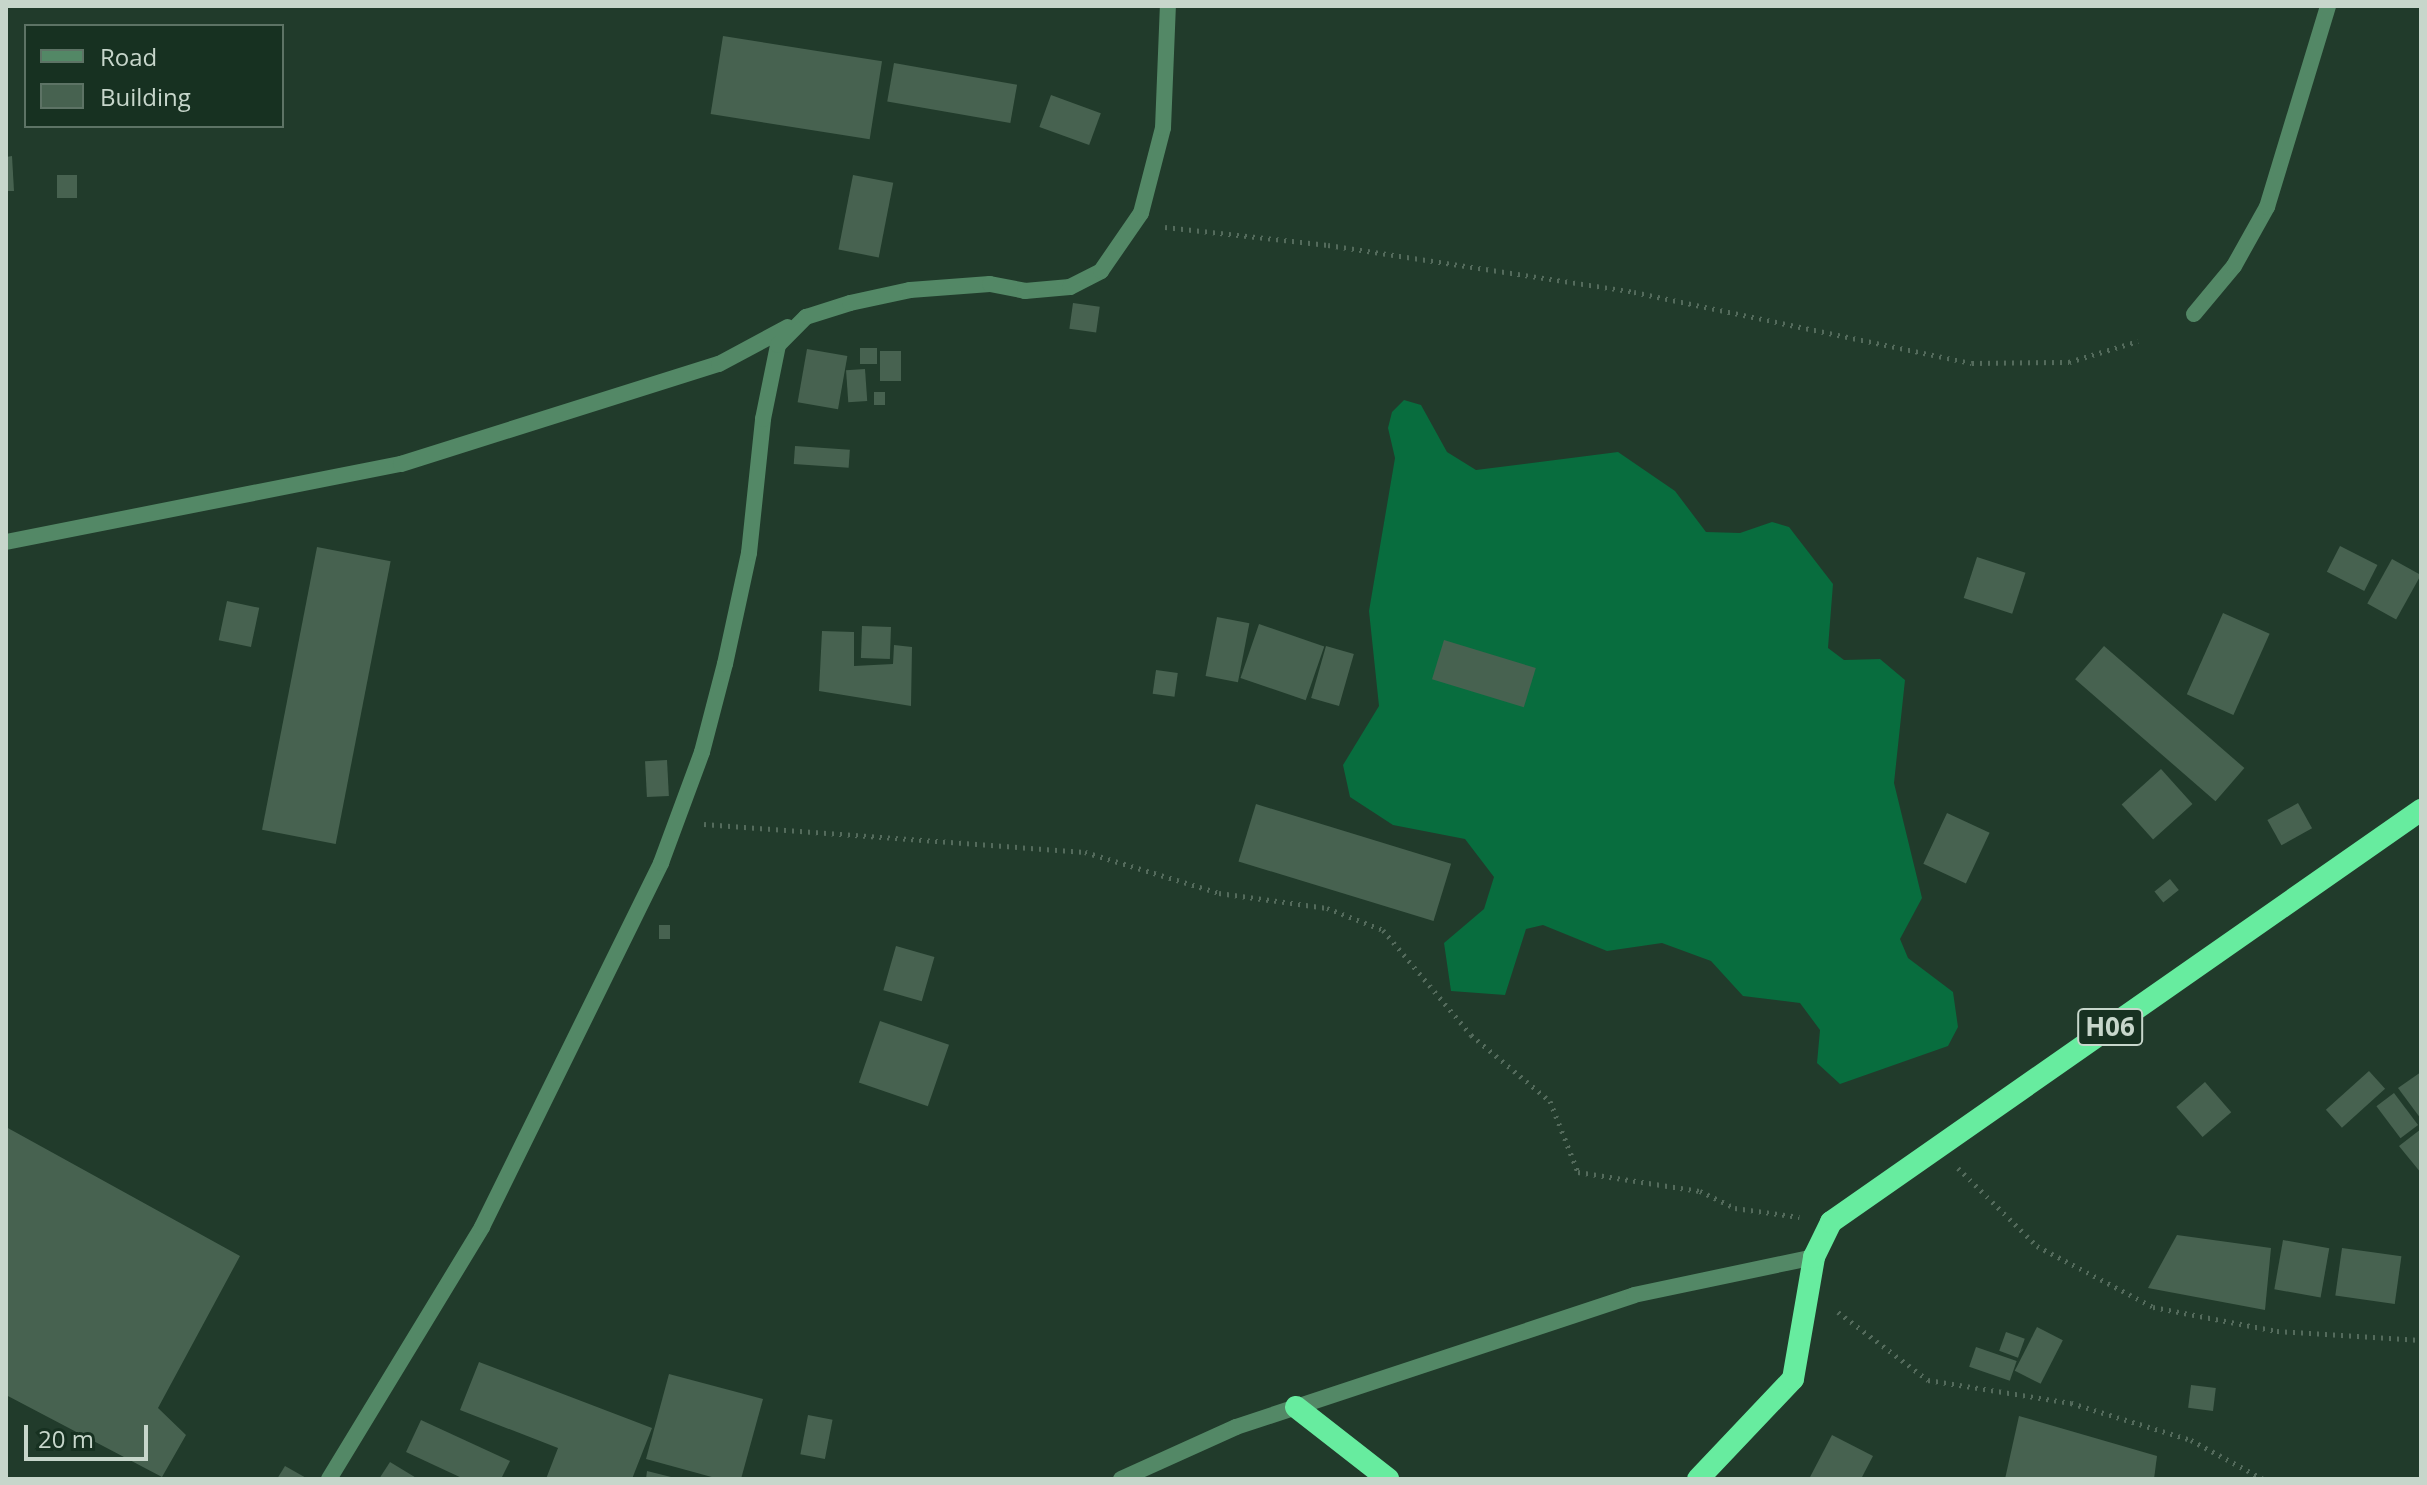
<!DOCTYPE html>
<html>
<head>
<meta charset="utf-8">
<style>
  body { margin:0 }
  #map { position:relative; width:2427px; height:1485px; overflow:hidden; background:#213b2b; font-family:"Open Sans",sans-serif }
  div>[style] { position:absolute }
  .forest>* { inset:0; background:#086d3e }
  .building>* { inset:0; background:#476250; transform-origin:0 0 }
  .path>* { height:5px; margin-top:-2.5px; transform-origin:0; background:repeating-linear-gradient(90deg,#546b5c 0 2px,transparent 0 8px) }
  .minor>* { height:16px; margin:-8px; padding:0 8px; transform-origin:8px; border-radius:8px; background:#538866 }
  .trunk>* { height:22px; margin:-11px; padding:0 11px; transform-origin:11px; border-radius:11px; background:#67ec9f }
  span { translate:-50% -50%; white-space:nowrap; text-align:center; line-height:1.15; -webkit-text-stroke:8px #173121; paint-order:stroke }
  .shield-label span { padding:2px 6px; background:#173121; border:2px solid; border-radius:6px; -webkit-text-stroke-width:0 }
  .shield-label { font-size:26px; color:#c7d6cb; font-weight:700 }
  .frame { position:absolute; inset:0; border:8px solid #c7d6cb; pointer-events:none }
  .legend { position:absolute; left:24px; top:24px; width:260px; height:104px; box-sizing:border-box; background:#173121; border:2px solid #5d7365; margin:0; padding:10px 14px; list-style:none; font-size:24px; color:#c7d6cb }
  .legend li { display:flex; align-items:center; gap:16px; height:40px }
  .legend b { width:40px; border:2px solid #5d7365 }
  .scale { position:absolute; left:24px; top:1425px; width:124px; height:36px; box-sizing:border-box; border:4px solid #c7d6cb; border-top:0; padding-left:10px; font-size:24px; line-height:28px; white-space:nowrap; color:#c7d6cb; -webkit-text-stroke:6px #173121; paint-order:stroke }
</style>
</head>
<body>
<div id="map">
  <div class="forest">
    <div style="clip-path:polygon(1404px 400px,1421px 405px,1447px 452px,1476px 470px,1618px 452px,1675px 491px,1706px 532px,1740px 533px,1772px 522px,1789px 527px,1833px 584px,1828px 648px,1844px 660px,1880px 659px,1905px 680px,1894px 783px,1922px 898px,1900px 939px,1908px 958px,1953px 992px,1958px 1027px,1948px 1046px,1840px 1084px,1817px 1063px,1820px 1030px,1800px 1003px,1743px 996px,1711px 961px,1662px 943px,1607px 951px,1543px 925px,1526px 929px,1505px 995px,1451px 991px,1444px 943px,1484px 909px,1494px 877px,1465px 839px,1393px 825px,1350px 797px,1343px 765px,1379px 706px,1369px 611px,1395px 458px,1388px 428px,1392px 412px)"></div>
  </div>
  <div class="building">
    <div style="left:723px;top:36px;width:161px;height:79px;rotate:9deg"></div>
    <div style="left:894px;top:63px;width:125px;height:39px;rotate:10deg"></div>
    <div style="left:1051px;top:95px;width:53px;height:34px;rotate:20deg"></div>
    <div style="clip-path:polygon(12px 156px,14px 191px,6px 191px,6px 157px)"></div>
    <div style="left:57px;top:175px;width:20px;height:23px"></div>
    <div style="left:853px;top:175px;width:41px;height:76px;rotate:11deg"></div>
    <div style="left:1073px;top:303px;width:27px;height:26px;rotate:8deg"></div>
    <div style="left:860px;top:348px;width:17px;height:16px"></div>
    <div style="left:807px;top:349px;width:41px;height:54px;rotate:10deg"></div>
    <div style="left:880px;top:351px;width:21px;height:30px"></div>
    <div style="left:865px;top:369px;width:32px;height:19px;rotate:86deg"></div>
    <div style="left:874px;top:392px;width:11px;height:13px"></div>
    <div style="left:795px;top:446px;width:55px;height:18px;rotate:4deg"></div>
    <div style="left:2340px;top:546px;width:42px;height:29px;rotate:27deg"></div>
    <div style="left:317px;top:547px;width:75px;height:288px;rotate:11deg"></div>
    <div style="left:1977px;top:557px;width:51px;height:43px;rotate:18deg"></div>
    <div style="left:2392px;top:559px;width:33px;height:51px;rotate:29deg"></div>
    <div style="left:227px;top:601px;width:33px;height:40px;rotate:12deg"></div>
    <div style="left:2223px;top:613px;width:51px;height:89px;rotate:24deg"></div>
    <div style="left:1217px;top:617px;width:33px;height:60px;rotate:11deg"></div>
    <div style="left:1259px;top:624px;width:69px;height:57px;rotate:19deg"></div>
    <div style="left:862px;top:626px;width:29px;height:32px;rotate:2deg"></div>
    <div style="clip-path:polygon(822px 631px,854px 632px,854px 666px,893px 664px,894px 645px,912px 647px,911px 706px,819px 691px)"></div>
    <div style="left:1444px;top:640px;width:96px;height:41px;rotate:17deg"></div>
    <div style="left:1326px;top:646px;width:29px;height:54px;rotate:16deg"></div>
    <div style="left:2104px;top:646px;width:186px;height:44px;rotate:41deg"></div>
    <div style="left:1156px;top:670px;width:22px;height:24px;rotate:8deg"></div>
    <div style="left:667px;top:760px;width:36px;height:22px;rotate:87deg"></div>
    <div style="left:2161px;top:769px;width:47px;height:53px;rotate:48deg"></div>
    <div style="left:2298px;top:803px;width:29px;height:35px;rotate:61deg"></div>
    <div style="left:1256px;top:804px;width:204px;height:60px;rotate:17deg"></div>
    <div style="left:1947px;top:813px;width:47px;height:56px;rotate:25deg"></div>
    <div style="left:2170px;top:879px;width:14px;height:20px;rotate:51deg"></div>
    <div style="left:659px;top:925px;width:11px;height:14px"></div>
    <div style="left:896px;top:946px;width:40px;height:46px;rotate:16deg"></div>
    <div style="left:880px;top:1021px;width:73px;height:65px;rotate:19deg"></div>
    <div style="left:2369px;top:1071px;width:24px;height:58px;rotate:48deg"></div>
    <div style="clip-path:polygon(2421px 1072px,2421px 1119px,2398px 1088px)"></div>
    <div style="left:2205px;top:1082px;width:40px;height:38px;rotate:49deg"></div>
    <div style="left:2394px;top:1093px;width:40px;height:22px;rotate:53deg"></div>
    <div style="clip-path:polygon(6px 1127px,240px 1256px,158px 1408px,186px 1435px,162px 1477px,6px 1395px)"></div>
    <div style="clip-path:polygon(2421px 1129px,2421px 1173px,2399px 1146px)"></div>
    <div style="clip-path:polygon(2177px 1235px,2271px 1248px,2265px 1310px,2148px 1288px)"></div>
    <div style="left:2283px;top:1240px;width:47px;height:50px;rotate:10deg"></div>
    <div style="left:2342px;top:1248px;width:60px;height:48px;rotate:8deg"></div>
    <div style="left:2037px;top:1327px;width:29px;height:49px;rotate:27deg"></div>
    <div style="left:2006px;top:1332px;width:20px;height:20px;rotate:20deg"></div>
    <div style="left:1976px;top:1347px;width:43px;height:21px;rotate:19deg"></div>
    <div style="clip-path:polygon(479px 1362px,652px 1428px,632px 1479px,546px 1479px,558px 1448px,460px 1410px)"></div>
    <div style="clip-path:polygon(669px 1374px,763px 1399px,741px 1479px,719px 1479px,646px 1459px)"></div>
    <div style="left:2191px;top:1385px;width:25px;height:23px;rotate:7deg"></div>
    <div style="left:808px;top:1415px;width:25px;height:40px;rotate:11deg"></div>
    <div style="clip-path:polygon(2019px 1416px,2157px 1456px,2154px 1479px,2005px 1479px)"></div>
    <div style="clip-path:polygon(421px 1420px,510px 1461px,501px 1479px,464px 1479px,406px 1452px)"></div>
    <div style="clip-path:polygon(1832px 1435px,1873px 1456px,1861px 1479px,1809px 1479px)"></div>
    <div style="clip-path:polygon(390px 1462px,418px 1479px,379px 1479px)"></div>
    <div style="clip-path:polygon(285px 1466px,308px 1479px,277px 1479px)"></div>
    <div style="clip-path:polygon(647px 1471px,675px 1478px,675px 1479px,646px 1479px)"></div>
  </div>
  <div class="path">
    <div style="left:1165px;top:227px;width:164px;rotate:6.3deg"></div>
    <div style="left:1328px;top:245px;width:310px;rotate:8.7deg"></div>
    <div style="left:1634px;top:292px;width:345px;rotate:11.9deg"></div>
    <div style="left:1972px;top:363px;width:97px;rotate:-0.6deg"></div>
    <div style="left:2069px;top:362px;width:72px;rotate:-16.9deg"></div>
    <div style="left:704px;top:824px;width:382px;rotate:4.2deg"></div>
    <div style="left:1085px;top:852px;width:140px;rotate:17deg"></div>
    <div style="left:1219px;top:893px;width:109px;rotate:7.9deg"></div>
    <div style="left:1327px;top:908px;width:60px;rotate:21.4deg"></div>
    <div style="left:1383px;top:930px;width:137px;rotate:50deg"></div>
    <div style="left:1471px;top:1035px;width:103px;rotate:39.9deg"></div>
    <div style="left:1550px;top:1101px;width:76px;rotate:68.5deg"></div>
    <div style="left:1578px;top:1172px;width:123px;rotate:8.9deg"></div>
    <div style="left:1700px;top:1191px;width:39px;rotate:26deg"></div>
    <div style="left:1735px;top:1208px;width:65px;rotate:8deg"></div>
    <div style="left:1958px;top:1168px;width:111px;rotate:44.6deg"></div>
    <div style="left:2037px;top:1246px;width:131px;rotate:27.7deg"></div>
    <div style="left:2153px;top:1307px;width:126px;rotate:11deg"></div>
    <div style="left:2277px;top:1331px;width:144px;rotate:3.6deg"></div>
    <div style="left:1838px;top:1312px;width:113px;rotate:37.1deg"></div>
    <div style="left:1928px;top:1380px;width:145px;rotate:9.1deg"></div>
    <div style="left:2071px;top:1403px;width:126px;rotate:17.1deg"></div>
    <div style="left:2191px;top:1440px;width:82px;rotate:28.4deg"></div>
  </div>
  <div class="minor">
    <div style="left:2194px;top:314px;width:62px;rotate:-50.2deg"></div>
    <div style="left:2234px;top:266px;width:68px;rotate:-60.8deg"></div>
    <div style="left:2267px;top:207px;width:210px;rotate:-73.1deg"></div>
    <div style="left:6px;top:542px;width:403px;rotate:-11.2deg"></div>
    <div style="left:401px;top:464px;width:333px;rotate:-17.5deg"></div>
    <div style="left:719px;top:364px;width:78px;rotate:-28.2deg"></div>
    <div style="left:329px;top:1479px;width:295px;rotate:-58.7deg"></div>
    <div style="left:482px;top:1227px;width:406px;rotate:-63.8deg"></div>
    <div style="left:661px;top:863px;width:118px;rotate:-69.7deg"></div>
    <div style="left:702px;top:752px;width:91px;rotate:-75.4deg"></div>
    <div style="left:725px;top:664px;width:114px;rotate:-77.8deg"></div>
    <div style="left:749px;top:553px;width:135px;rotate:-84deg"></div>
    <div style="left:763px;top:419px;width:76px;rotate:-78.5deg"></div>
    <div style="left:778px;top:345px;width:40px;rotate:-45deg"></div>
    <div style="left:806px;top:317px;width:46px;rotate:-17.7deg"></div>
    <div style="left:850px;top:303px;width:61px;rotate:-12.2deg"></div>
    <div style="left:910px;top:290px;width:80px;rotate:-4.3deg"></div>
    <div style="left:990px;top:284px;width:36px;rotate:11deg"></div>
    <div style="left:1025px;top:291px;width:45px;rotate:-5.1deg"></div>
    <div style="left:1070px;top:287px;width:35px;rotate:-27deg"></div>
    <div style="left:1101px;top:271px;width:70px;rotate:-55.4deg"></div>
    <div style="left:1141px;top:213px;width:88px;rotate:-75.5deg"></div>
    <div style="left:1163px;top:128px;width:122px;rotate:-87.7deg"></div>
    <div style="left:1121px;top:1479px;width:126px;rotate:-24.3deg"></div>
    <div style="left:1236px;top:1427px;width:419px;rotate:-18.3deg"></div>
    <div style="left:1634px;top:1295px;width:184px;rotate:-11.9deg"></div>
  </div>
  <div class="trunk">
    <div style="left:1296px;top:1407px;width:117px;rotate:38deg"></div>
    <div style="left:1698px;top:1479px;width:138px;rotate:-46.5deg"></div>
    <div style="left:1793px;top:1379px;width:124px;rotate:-80.2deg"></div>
    <div style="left:1814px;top:1257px;width:39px;rotate:-64deg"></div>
    <div style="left:1831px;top:1222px;width:720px;rotate:-34.93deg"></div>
  </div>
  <div class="shield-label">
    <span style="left:2110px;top:1027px">H06</span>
  </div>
  <div class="frame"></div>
  <ul class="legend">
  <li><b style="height:10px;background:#538866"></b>Road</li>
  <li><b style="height:22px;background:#476250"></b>Building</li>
  </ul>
  <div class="scale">20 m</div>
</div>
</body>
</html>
